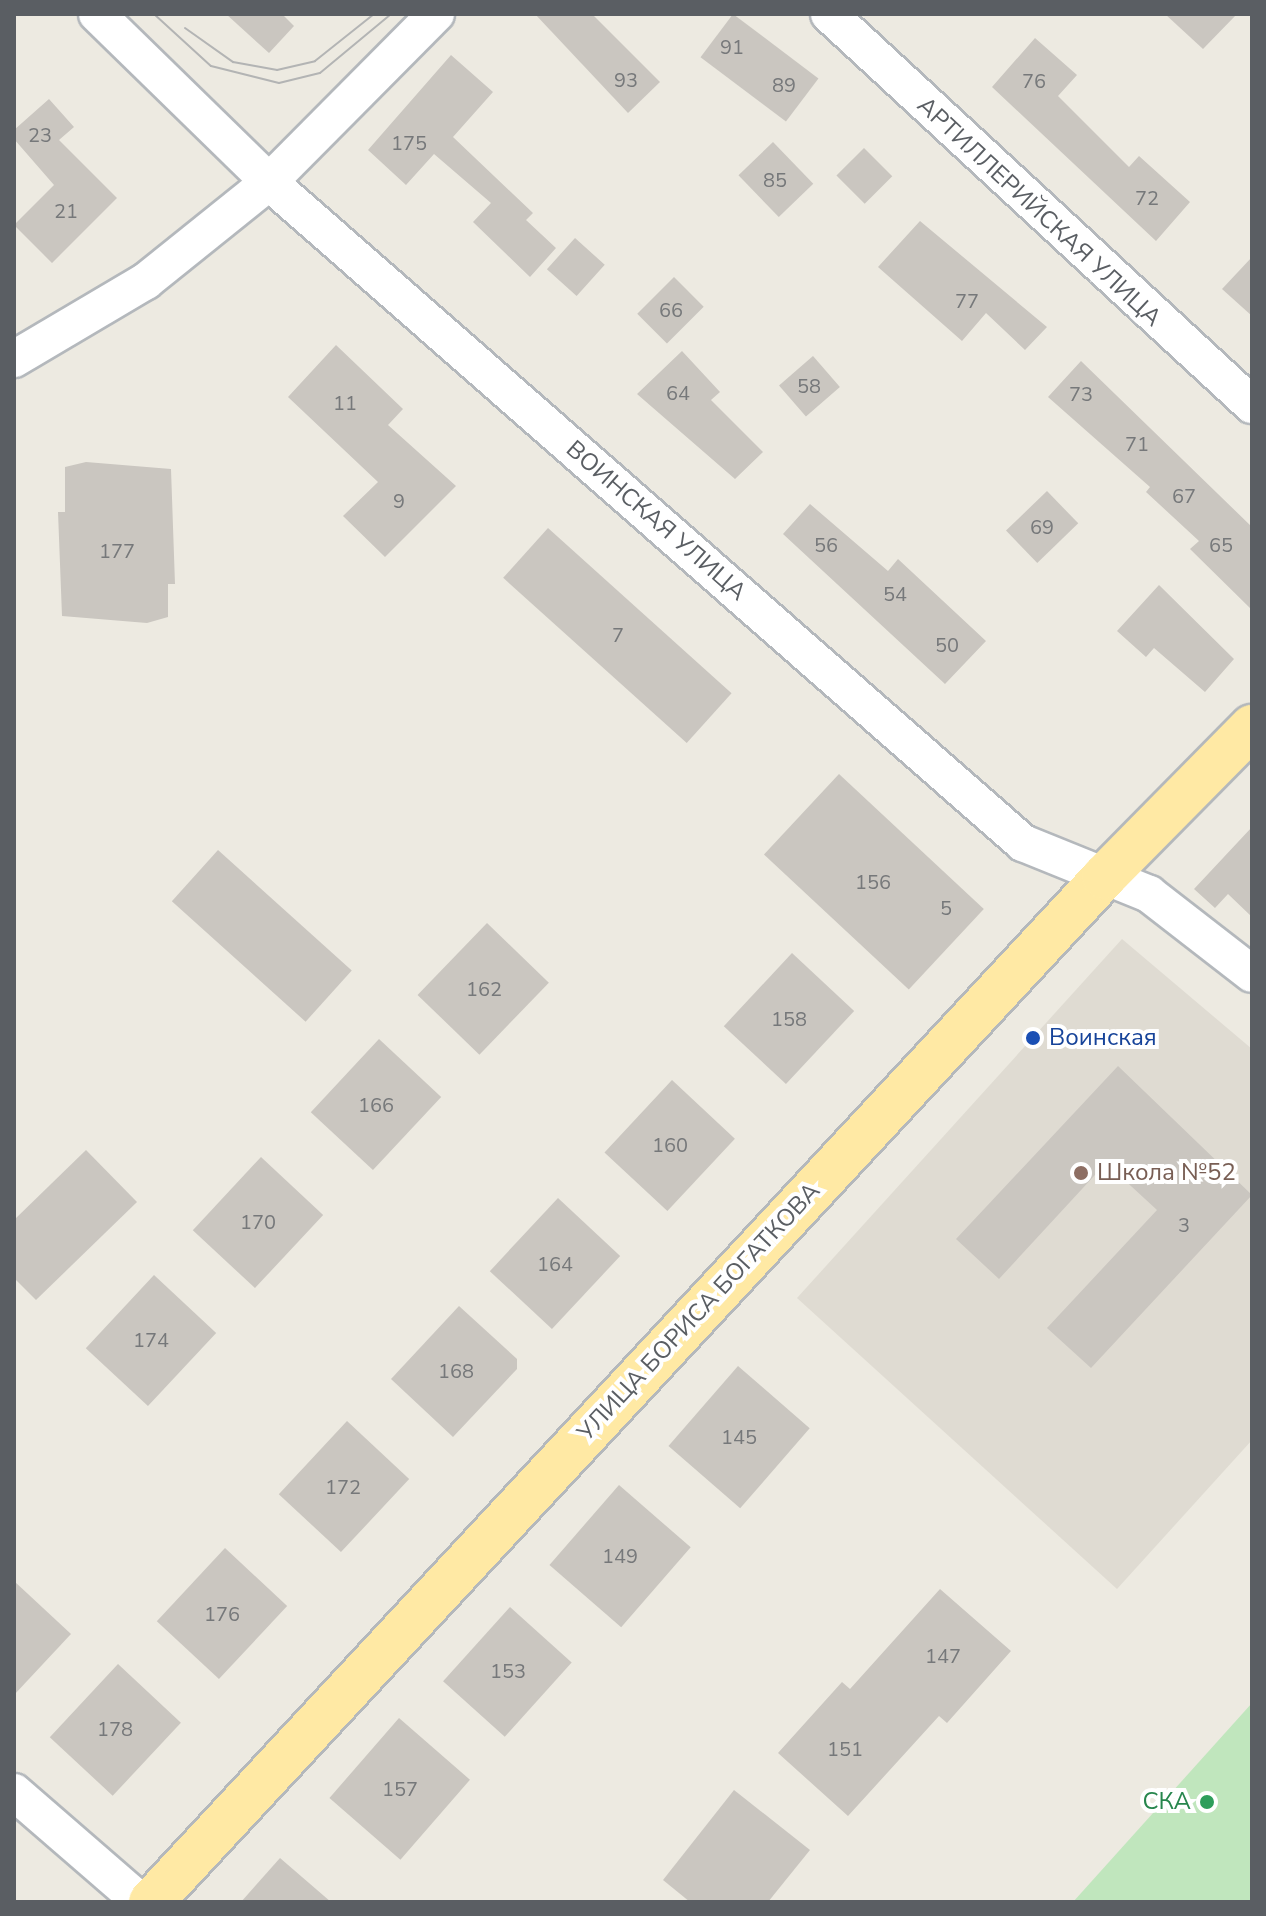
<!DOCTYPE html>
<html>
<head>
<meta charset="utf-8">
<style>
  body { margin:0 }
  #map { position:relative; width:1266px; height:1916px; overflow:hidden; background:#edeae1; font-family:"Nunito Sans",sans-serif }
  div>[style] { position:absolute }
  .education>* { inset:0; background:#dfdbd2 }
  .green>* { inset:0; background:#c0e6bd }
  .building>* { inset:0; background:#cac6c0; transform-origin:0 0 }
  .roads { filter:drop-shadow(2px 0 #b4b8bc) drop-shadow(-2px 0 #b4b8bc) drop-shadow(0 2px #b4b8bc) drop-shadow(0 -2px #b4b8bc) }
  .minor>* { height:36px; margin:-18px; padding:0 18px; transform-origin:18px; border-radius:18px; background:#fff }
  .major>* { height:44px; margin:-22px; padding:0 22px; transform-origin:22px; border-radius:22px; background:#ffe9a4 }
  .tram>* { height:2px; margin:-1px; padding:0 1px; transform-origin:1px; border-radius:1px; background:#b3b4b4 }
  .dots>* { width:22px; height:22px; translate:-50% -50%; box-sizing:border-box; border:4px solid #fff; border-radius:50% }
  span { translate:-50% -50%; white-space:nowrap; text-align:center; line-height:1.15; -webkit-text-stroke:8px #fff; paint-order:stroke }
  .number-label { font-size:20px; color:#76787a }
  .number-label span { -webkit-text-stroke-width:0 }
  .street-label { font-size:24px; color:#5a5e63 }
  .transit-label { font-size:24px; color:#164399 }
  .left { translate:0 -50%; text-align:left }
  .education-label { font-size:24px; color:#785e54 }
  .leisure-label { font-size:24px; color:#27864d }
  .right { translate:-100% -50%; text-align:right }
  .frame { position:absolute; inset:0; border:16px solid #5a5e63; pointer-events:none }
</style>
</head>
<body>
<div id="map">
  <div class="education">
    <div style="clip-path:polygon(1122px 939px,1252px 1049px,1252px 1440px,1117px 1589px,797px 1298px)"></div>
  </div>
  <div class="green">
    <div style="clip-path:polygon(1252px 1703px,1252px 1902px,1073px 1902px)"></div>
  </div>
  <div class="building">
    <div style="clip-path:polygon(226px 14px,282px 14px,294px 26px,269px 53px)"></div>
    <div style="clip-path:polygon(535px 14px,592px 14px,660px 82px,628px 113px)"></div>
    <div style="left:733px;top:14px;width:107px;height:54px;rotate:37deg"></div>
    <div style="clip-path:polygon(1165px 14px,1237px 14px,1203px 49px)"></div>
    <div style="clip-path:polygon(1035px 38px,1077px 75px,1058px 96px,1129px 167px,1139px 156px,1190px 202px,1156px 241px,992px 87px)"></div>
    <div style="clip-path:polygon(451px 55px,493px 92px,453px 137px,533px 213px,526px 220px,556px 248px,530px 277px,473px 222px,491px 203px,434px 154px,406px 185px,368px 150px)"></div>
    <div style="clip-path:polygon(49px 99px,74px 127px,59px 140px,117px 198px,52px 263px,14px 225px,54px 185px,14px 139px,14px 130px)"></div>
    <div style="left:773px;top:142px;width:58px;height:48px;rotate:46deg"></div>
    <div style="left:864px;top:148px;width:40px;height:39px;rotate:45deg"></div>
    <div style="clip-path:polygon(920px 221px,1047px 327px,1025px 350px,986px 313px,962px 341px,878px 267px)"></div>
    <div style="left:575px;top:238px;width:40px;height:42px;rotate:42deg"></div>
    <div style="clip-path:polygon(1252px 257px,1252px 316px,1222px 289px)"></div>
    <div style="left:674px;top:277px;width:42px;height:52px;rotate:45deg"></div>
    <div style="clip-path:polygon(336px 345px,403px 409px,388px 425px,456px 486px,385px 557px,343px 516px,378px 482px,288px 397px)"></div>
    <div style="clip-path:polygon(682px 351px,720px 392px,711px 400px,763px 452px,735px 479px,637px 394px)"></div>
    <div style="left:813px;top:356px;width:41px;height:45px;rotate:49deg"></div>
    <div style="clip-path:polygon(1081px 361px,1252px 527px,1252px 610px,1190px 549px,1199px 541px,1146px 492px,1150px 487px,1048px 397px)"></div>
    <div style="clip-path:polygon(86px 462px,171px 469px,175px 584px,168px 584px,168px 617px,147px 623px,62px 616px,58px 512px,65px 512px,65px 467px)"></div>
    <div style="left:1047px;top:491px;width:45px;height:57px;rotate:46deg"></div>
    <div style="clip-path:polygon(810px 504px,888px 571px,898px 559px,986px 641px,945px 684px,783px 534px)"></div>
    <div style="left:548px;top:528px;width:247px;height:67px;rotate:42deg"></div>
    <div style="clip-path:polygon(1159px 585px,1234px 659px,1205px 692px,1154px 648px,1146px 657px,1117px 631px)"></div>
    <div style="left:839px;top:774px;width:198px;height:110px;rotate:43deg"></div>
    <div style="clip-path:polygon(1252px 827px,1252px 917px,1228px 894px,1215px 908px,1194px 889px)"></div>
    <div style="left:218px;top:850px;width:180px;height:69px;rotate:42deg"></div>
    <div style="left:487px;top:923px;width:86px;height:100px;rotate:44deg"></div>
    <div style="left:792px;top:953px;width:85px;height:100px;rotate:43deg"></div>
    <div style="left:379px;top:1039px;width:85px;height:100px;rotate:43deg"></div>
    <div style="clip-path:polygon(1118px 1066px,1252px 1195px,1091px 1368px,1047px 1328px,1157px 1210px,1106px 1163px,999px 1279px,956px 1239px)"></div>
    <div style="left:672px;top:1080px;width:86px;height:99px;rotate:43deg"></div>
    <div style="clip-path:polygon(86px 1150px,137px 1202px,36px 1300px,14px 1278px,14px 1220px)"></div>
    <div style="left:261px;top:1157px;width:85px;height:100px;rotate:43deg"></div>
    <div style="left:558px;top:1198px;width:85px;height:100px;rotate:43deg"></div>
    <div style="left:154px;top:1275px;width:85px;height:100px;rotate:43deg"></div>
    <div style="clip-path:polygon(459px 1306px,517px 1359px,517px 1369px,453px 1437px,391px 1379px)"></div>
    <div style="left:738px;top:1366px;width:95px;height:106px;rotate:41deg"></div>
    <div style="left:347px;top:1421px;width:85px;height:100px;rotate:43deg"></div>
    <div style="left:619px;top:1485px;width:95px;height:106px;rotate:41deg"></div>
    <div style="left:225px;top:1548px;width:85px;height:100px;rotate:43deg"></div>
    <div style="clip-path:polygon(14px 1581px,71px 1634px,14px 1695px)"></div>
    <div style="clip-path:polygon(940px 1589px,1011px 1651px,947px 1723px,939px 1716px,848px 1816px,778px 1753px,842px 1682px,850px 1689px)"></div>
    <div style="left:510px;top:1607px;width:83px;height:100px;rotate:42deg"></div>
    <div style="left:118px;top:1664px;width:86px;height:100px;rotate:43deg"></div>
    <div style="left:399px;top:1718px;width:94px;height:106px;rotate:41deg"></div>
    <div style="clip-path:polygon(734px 1790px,810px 1850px,768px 1902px,690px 1902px,663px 1880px)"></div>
    <div style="clip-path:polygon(280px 1858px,331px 1902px,241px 1902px)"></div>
  </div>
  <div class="roads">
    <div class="minor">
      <div style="left:97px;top:14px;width:240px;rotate:44.3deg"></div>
      <div style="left:269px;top:182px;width:1003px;rotate:41.24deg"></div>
      <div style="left:1023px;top:843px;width:136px;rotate:22deg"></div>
      <div style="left:1149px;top:894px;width:130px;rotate:37.8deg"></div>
      <div style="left:829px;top:14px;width:576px;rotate:42.75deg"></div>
      <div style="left:14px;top:359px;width:153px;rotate:-30.6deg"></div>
      <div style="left:146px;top:281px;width:158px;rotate:-38.8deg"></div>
      <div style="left:269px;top:182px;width:237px;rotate:-45.2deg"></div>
      <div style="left:14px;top:1792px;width:168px;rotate:40.9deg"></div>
    </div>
    <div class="major">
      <div style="left:151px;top:1902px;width:1400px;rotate:-47.08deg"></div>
      <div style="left:1104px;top:877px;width:211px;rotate:-45.4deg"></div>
    </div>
  </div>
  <div class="tram">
    <div style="left:154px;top:14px;width:77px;rotate:42.4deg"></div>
    <div style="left:211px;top:66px;width:70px;rotate:14deg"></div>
    <div style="left:279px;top:83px;width:42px;rotate:-13.7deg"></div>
    <div style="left:320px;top:73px;width:92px;rotate:-39.7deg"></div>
    <div style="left:185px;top:28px;width:59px;rotate:35.3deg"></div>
    <div style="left:233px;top:62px;width:45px;rotate:10.3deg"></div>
    <div style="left:277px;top:70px;width:39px;rotate:-13deg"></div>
    <div style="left:315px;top:61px;width:75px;rotate:-38.5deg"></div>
  </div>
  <div class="dots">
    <div style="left:1033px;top:1038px;background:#1a4fb4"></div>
    <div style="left:1081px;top:1173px;background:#8d6e63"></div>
    <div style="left:1207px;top:1802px;background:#2e9e5b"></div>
  </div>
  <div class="number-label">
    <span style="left:732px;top:47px">91</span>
    <span style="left:626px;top:80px">93</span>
    <span style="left:1034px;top:81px">76</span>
    <span style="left:784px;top:85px">89</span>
    <span style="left:40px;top:135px">23</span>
    <span style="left:409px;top:143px">175</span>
    <span style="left:775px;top:180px">85</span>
    <span style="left:1147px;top:198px">72</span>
    <span style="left:66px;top:211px">21</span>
    <span style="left:967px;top:301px">77</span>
    <span style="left:671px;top:310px">66</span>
    <span style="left:809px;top:386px">58</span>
    <span style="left:678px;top:393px">64</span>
    <span style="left:1081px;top:394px">73</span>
    <span style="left:345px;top:403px">11</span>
    <span style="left:1137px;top:444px">71</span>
    <span style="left:1184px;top:496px">67</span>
    <span style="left:399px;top:501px">9</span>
    <span style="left:1042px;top:527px">69</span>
    <span style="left:826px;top:545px">56</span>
    <span style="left:1221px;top:545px">65</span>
    <span style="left:117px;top:551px">177</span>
    <span style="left:895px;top:594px">54</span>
    <span style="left:618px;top:635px">7</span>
    <span style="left:947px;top:645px">50</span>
    <span style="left:873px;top:882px">156</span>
    <span style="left:946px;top:908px">5</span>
    <span style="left:484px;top:989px">162</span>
    <span style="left:789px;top:1019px">158</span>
    <span style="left:376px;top:1105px">166</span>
    <span style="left:670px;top:1145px">160</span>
    <span style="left:258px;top:1222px">170</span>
    <span style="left:1184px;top:1225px">3</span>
    <span style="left:555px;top:1264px">164</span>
    <span style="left:151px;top:1340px">174</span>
    <span style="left:456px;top:1371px">168</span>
    <span style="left:739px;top:1437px">145</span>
    <span style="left:343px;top:1487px">172</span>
    <span style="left:620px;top:1556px">149</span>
    <span style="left:222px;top:1614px">176</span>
    <span style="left:943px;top:1656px">147</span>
    <span style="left:508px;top:1671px">153</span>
    <span style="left:115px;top:1729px">178</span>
    <span style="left:845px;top:1749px">151</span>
    <span style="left:400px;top:1789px">157</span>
  </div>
  <div class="street-label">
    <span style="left:1039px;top:212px;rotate:43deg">АРТИЛЛЕРИЙСКАЯ УЛИЦА</span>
    <span style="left:656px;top:521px;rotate:41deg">ВОИНСКАЯ УЛИЦА</span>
    <span style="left:699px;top:1312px;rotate:-47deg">УЛИЦА БОРИСА БОГАТКОВА</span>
  </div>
  <div class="transit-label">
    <span class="left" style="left:1049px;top:1038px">Воинская</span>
  </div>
  <div class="education-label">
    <span class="left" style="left:1097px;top:1173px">Школа №52</span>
  </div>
  <div class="leisure-label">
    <span class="right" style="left:1191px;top:1802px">СКА</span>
  </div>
  <div class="frame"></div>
</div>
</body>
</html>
